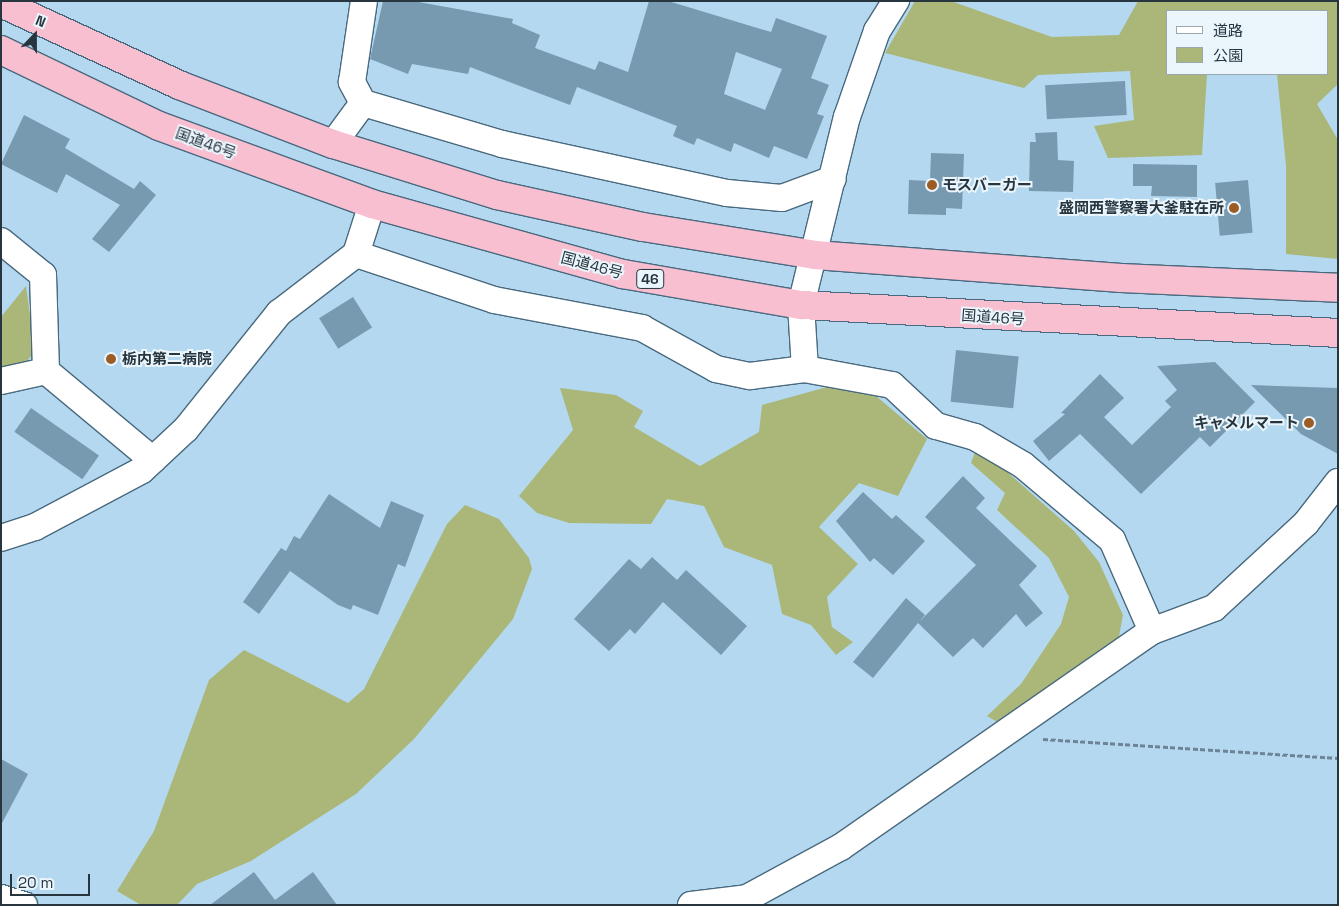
<!DOCTYPE html>
<html>
<head>
<meta charset="utf-8">
<style>
  body { margin:0 }
  #map { position:relative; width:1339px; height:906px; overflow:hidden; background:#b4d8f0; font-family:"Space Grotesk","Noto Sans JP",sans-serif }
  div>[style] { position:absolute }
  .green>* { inset:0; background:#abb779 }
  .building>* { inset:0; background:#789ab1; transform-origin:0 0 }
  .path>* { height:3px; margin-top:-1.5px; transform-origin:0; background:repeating-linear-gradient(90deg,#6c8495 0 5px,transparent 0 7.5px) }
  .roads { filter:drop-shadow(1px 0 #49697e) drop-shadow(-1px 0 #49697e) drop-shadow(0 1px #49697e) drop-shadow(0 -1px #49697e) }
  .minor>* { height:26px; margin:-13px; padding:0 13px; transform-origin:13px; border-radius:13px; background:#fff }
  .highway>* { height:28px; margin:-14px; padding:0 14px; transform-origin:14px; border-radius:14px; background:#f8bfd1 }
  .dots>* { width:14px; height:14px; translate:-50% -50%; box-sizing:border-box; border:2px solid #eaf5fc; border-radius:50% }
  span { translate:-50% -50%; white-space:nowrap; text-align:center; line-height:1.15; -webkit-text-stroke:4px #eaf5fc; paint-order:stroke }
  .shield-label span { padding:1px 4px; background:#eaf5fc; border:1px solid; border-radius:4px; -webkit-text-stroke-width:0 }
  .shield-label { font-size:14px; color:#27353e; font-weight:700 }
  .street-label { font-size:15px; color:#27353e }
  .poi-label { font-size:15px; color:#27353e; font-weight:700 }
  .left { translate:0 -50%; text-align:left }
  .right { translate:-100% -50%; text-align:right }
  .frame { position:absolute; inset:0; border:2px solid #27353e; pointer-events:none }
  .legend { position:absolute; left:1166px; top:10px; width:162px; height:65px; box-sizing:border-box; background:#eaf5fc; border:1px solid #9ca8b0; margin:0; padding:6px 9px; list-style:none; font-size:15px; color:#27353e }
  .legend li { display:flex; align-items:center; gap:10px; height:25px }
  .legend b { width:25px; border:1px solid #9ca8b0 }
  .north { position:absolute; left:10px; top:10px; width:50px; height:50px; -webkit-text-stroke:4px #eaf5fc; paint-order:stroke; rotate:22deg; font-size:14px; font-weight:700; line-height:20px; text-align:center; color:#27353e }
  .north::after { content:''; display:block; margin:auto; width:18px; height:22px; background:#27353e; clip-path:polygon(50% 0,100% 100%,50% 72%,0 100%) }
  .scale { position:absolute; left:10px; top:874px; width:80px; height:22px; box-sizing:border-box; border:2px solid #27353e; border-top:0; padding-left:6px; font-size:15px; line-height:18px; white-space:nowrap; color:#27353e; -webkit-text-stroke:4px #eaf5fc; paint-order:stroke }
</style>
</head>
<body>
<div id="map">
  <div class="green">
    <div style="clip-path:polygon(915px 1px,951px 1px,1052px 37px,1119px 35px,1138px 1px,1338px 1px,1338px 84px,1317px 104px,1338px 140px,1338px 259px,1286px 254px,1286px 166px,1277px 74px,1328px 74px,1328px 11px,1168px 11px,1168px 74px,1207px 74px,1202px 155px,1108px 158px,1094px 126px,1134px 120px,1130px 71px,1038px 75px,1024px 88px,885px 53px)"></div>
    <div style="clip-path:polygon(26px 286px,35px 351px,24px 365px,1px 369px,1px 317px)"></div>
    <div style="clip-path:polygon(827px 387px,876px 396px,927px 439px,898px 496px,859px 483px,819px 527px,858px 564px,827px 597px,832px 627px,853px 642px,836px 655px,811px 625px,782px 614px,772px 565px,724px 547px,704px 506px,667px 499px,651px 524px,569px 523px,537px 513px,519px 496px,573px 430px,560px 388px,616px 395px,643px 411px,634px 427px,700px 466px,759px 432px,762px 405px)"></div>
    <div style="clip-path:polygon(975px 452px,1006px 471px,1074px 531px,1099px 562px,1123px 615px,1117px 647px,999px 723px,987px 716px,1021px 684px,1061px 624px,1069px 597px,1049px 558px,997px 510px,1005px 493px,971px 463px)"></div>
    <div style="clip-path:polygon(465px 505px,499px 519px,529px 558px,532px 569px,513px 619px,414px 739px,356px 794px,251px 861px,197px 884px,177px 905px,141px 905px,117px 891px,154px 831px,209px 680px,244px 650px,348px 703px,364px 689px,447px 524px)"></div>
  </div>
  <div class="building">
    <div style="clip-path:polygon(evenodd,383px 1px,413px 1px,513px 19px,512px 23px,540px 35px,535px 48px,595px 70px,599px 61px,628px 72px,649px 1px,668px 1px,771px 32px,776px 18px,827px 36px,811px 78px,829px 85px,817px 114px,824px 116px,807px 159px,774px 146px,769px 158px,734px 143px,731px 152px,697px 138px,694px 145px,673px 136px,677px 126px,577px 87px,570px 105px,470px 67px,468px 74px,412px 64px,408px 74px,370px 59px,383px 1px,736px 52px,782px 69px,765px 110px,724px 94px,736px 52px)"></div>
    <div style="left:1125px;top:81px;width:34px;height:80px;rotate:87deg"></div>
    <div style="clip-path:polygon(24px 115px,70px 139px,65px 148px,134px 189px,140px 181px,156px 195px,109px 252px,92px 239px,120px 205px,66px 174px,57px 193px,1px 164px)"></div>
    <div style="clip-path:polygon(1057px 132px,1058px 160px,1074px 161px,1073px 192px,1029px 191px,1030px 142px,1036px 142px,1035px 133px)"></div>
    <div style="clip-path:polygon(931px 153px,964px 154px,962px 209px,946px 208px,946px 215px,908px 214px,909px 180px,930px 181px)"></div>
    <div style="clip-path:polygon(1133px 164px,1197px 165px,1197px 197px,1151px 196px,1152px 186px,1133px 186px)"></div>
    <div style="left:1248px;top:180px;width:53px;height:33px;rotate:85deg"></div>
    <div style="left:353px;top:297px;width:36px;height:40px;rotate:58deg"></div>
    <div style="left:956px;top:350px;width:63px;height:52px;rotate:6deg"></div>
    <div style="clip-path:polygon(1215px 362px,1255px 402px,1210px 447px,1200px 437px,1141px 494px,1080px 434px,1049px 461px,1033px 441px,1065px 414px,1061px 413px,1100px 374px,1124px 398px,1104px 417px,1132px 445px,1171px 407px,1165px 401px,1177px 390px,1157px 366px)"></div>
    <div style="clip-path:polygon(1251px 385px,1338px 388px,1338px 454px,1301px 434px)"></div>
    <div style="left:31px;top:408px;width:83px;height:29px;rotate:35deg"></div>
    <div style="clip-path:polygon(963px 476px,985px 498px,976px 508px,1037px 566px,1019px 585px,1043px 613px,1026px 627px,1016px 614px,983px 648px,973px 638px,953px 657px,918px 623px,873px 678px,853px 662px,906px 598px,925px 615px,919px 622px,976px 565px,925px 517px)"></div>
    <div style="clip-path:polygon(863px 492px,892px 519px,896px 515px,925px 541px,893px 575px,874px 558px,870px 562px,836px 521px)"></div>
    <div style="clip-path:polygon(329px 494px,380px 528px,391px 501px,424px 515px,405px 567px,398px 564px,378px 615px,353px 605px,351px 610px,338px 605px,290px 571px,259px 614px,243px 602px,281px 548px,286px 551px,294px 536px,300px 539px)"></div>
    <div style="clip-path:polygon(652px 557px,677px 580px,686px 570px,747px 626px,721px 655px,663px 602px,635px 634px,630px 629px,609px 651px,574px 619px,629px 559px,641px 569px)"></div>
    <div style="clip-path:polygon(1px 759px,28px 774px,1px 825px)"></div>
    <div style="clip-path:polygon(254px 872px,275px 900px,313px 872px,337px 905px,210px 905px)"></div>
  </div>
  <div class="path">
    <div style="left:1043px;top:739px;width:296px;rotate:3.7deg"></div>
  </div>
  <div class="roads">
    <div class="minor">
      <div style="left:363px;top:103px;width:24px;rotate:-118deg"></div>
      <div style="left:352px;top:82px;width:82px;rotate:-81.6deg"></div>
      <div style="left:333px;top:144px;width:51px;rotate:-53.8deg"></div>
      <div style="left:363px;top:103px;width:145px;rotate:16.4deg"></div>
      <div style="left:502px;top:144px;width:230px;rotate:12.3deg"></div>
      <div style="left:727px;top:193px;width:55px;rotate:5.2deg"></div>
      <div style="left:782px;top:198px;width:54px;rotate:-20.4deg"></div>
      <div style="left:1px;top:241px;width:54px;rotate:39deg"></div>
      <div style="left:43px;top:275px;width:96px;rotate:88.2deg"></div>
      <div style="left:356px;top:254px;width:52px;rotate:-72.3deg"></div>
      <div style="left:46px;top:371px;width:139px;rotate:39.8deg"></div>
      <div style="left:1px;top:381px;width:46px;rotate:-12.5deg"></div>
      <div style="left:1px;top:538px;width:36px;rotate:-18deg"></div>
      <div style="left:35px;top:527px;width:121px;rotate:-28deg"></div>
      <div style="left:142px;top:470px;width:60px;rotate:-43deg"></div>
      <div style="left:186px;top:429px;width:149px;rotate:-51.3deg"></div>
      <div style="left:279px;top:313px;width:97px;rotate:-37.5deg"></div>
      <div style="left:356px;top:254px;width:145px;rotate:18.4deg"></div>
      <div style="left:494px;top:300px;width:151px;rotate:10.7deg"></div>
      <div style="left:642px;top:328px;width:85px;rotate:29deg"></div>
      <div style="left:716px;top:369px;width:35px;rotate:12deg"></div>
      <div style="left:750px;top:376px;width:55px;rotate:-7.3deg"></div>
      <div style="left:805px;top:369px;width:64px;rotate:-93.6deg"></div>
      <div style="left:801px;top:305px;width:194px;rotate:-76.3deg"></div>
      <div style="left:847px;top:117px;width:91px;rotate:-70.8deg"></div>
      <div style="left:877px;top:31px;width:36px;rotate:-58deg"></div>
      <div style="left:1152px;top:631px;width:66px;rotate:-20.4deg"></div>
      <div style="left:1214px;top:608px;width:125px;rotate:-42.7deg"></div>
      <div style="left:1306px;top:523px;width:52px;rotate:-52deg"></div>
      <div style="left:1px;top:898px;width:24px;rotate:17deg"></div>
      <div style="left:691px;top:905px;width:56px;rotate:-7.1deg"></div>
      <div style="left:747px;top:898px;width:107px;rotate:-28.5deg"></div>
      <div style="left:841px;top:847px;width:379px;rotate:-34.8deg"></div>
      <div style="left:1152px;top:631px;width:99px;rotate:-113.7deg"></div>
      <div style="left:1112px;top:540px;width:116px;rotate:-139.9deg"></div>
      <div style="left:1023px;top:465px;width:56px;rotate:-149.7deg"></div>
      <div style="left:975px;top:437px;width:41px;rotate:-164.2deg"></div>
      <div style="left:936px;top:426px;width:60px;rotate:-137deg"></div>
      <div style="left:892px;top:385px;width:88px;rotate:-169.6deg"></div>
    </div>
    <div class="highway">
      <div style="left:1px;top:3px;width:196px;rotate:24.7deg"></div>
      <div style="left:179px;top:85px;width:165px;rotate:21deg"></div>
      <div style="left:333px;top:144px;width:172px;rotate:17.3deg"></div>
      <div style="left:497px;top:195px;width:149px;rotate:12.4deg"></div>
      <div style="left:643px;top:227px;width:174px;rotate:9.2deg"></div>
      <div style="left:815px;top:255px;width:307px;rotate:4.3deg"></div>
      <div style="left:1121px;top:278px;width:217px;rotate:2.6deg"></div>
      <div style="left:1px;top:50px;width:175px;rotate:25.7deg"></div>
      <div style="left:159px;top:126px;width:227px;rotate:20.1deg"></div>
      <div style="left:372px;top:204px;width:261px;rotate:15.6deg"></div>
      <div style="left:623px;top:274px;width:181px;rotate:9.9deg"></div>
      <div style="left:801px;top:305px;width:538px;rotate:2.98deg"></div>
    </div>
  </div>
  <div class="dots">
    <div style="left:932px;top:185px;background:#9c5c26"></div>
    <div style="left:1234px;top:208px;background:#9c5c26"></div>
    <div style="left:111px;top:359px;background:#9c5c26"></div>
    <div style="left:1309px;top:423px;background:#9c5c26"></div>
  </div>
  <div class="shield-label">
    <span style="left:650px;top:279px">46</span>
  </div>
  <div class="street-label">
    <span style="left:206px;top:143px;rotate:20deg">国道46号</span>
    <span style="left:592px;top:265px;rotate:15deg">国道46号</span>
    <span style="left:993px;top:317px;rotate:4deg">国道46号</span>
  </div>
  <div class="poi-label">
    <span class="left" style="left:942px;top:185px">モスバーガー</span>
    <span class="right" style="left:1224px;top:208px">盛岡西警察署大釜駐在所</span>
    <span class="left" style="left:122px;top:359px">栃内第二病院</span>
    <span class="right" style="left:1299px;top:423px">キャメルマート</span>
  </div>
  <div class="frame"></div>
  <ul class="legend">
  <li><b style="height:6px;background:#fff"></b>道路</li>
  <li><b style="height:14px;background:#abb779"></b>公園</li>
  </ul>
  <div class="north">N</div>
  <div class="scale">20 m</div>
</div>
</body>
</html>
